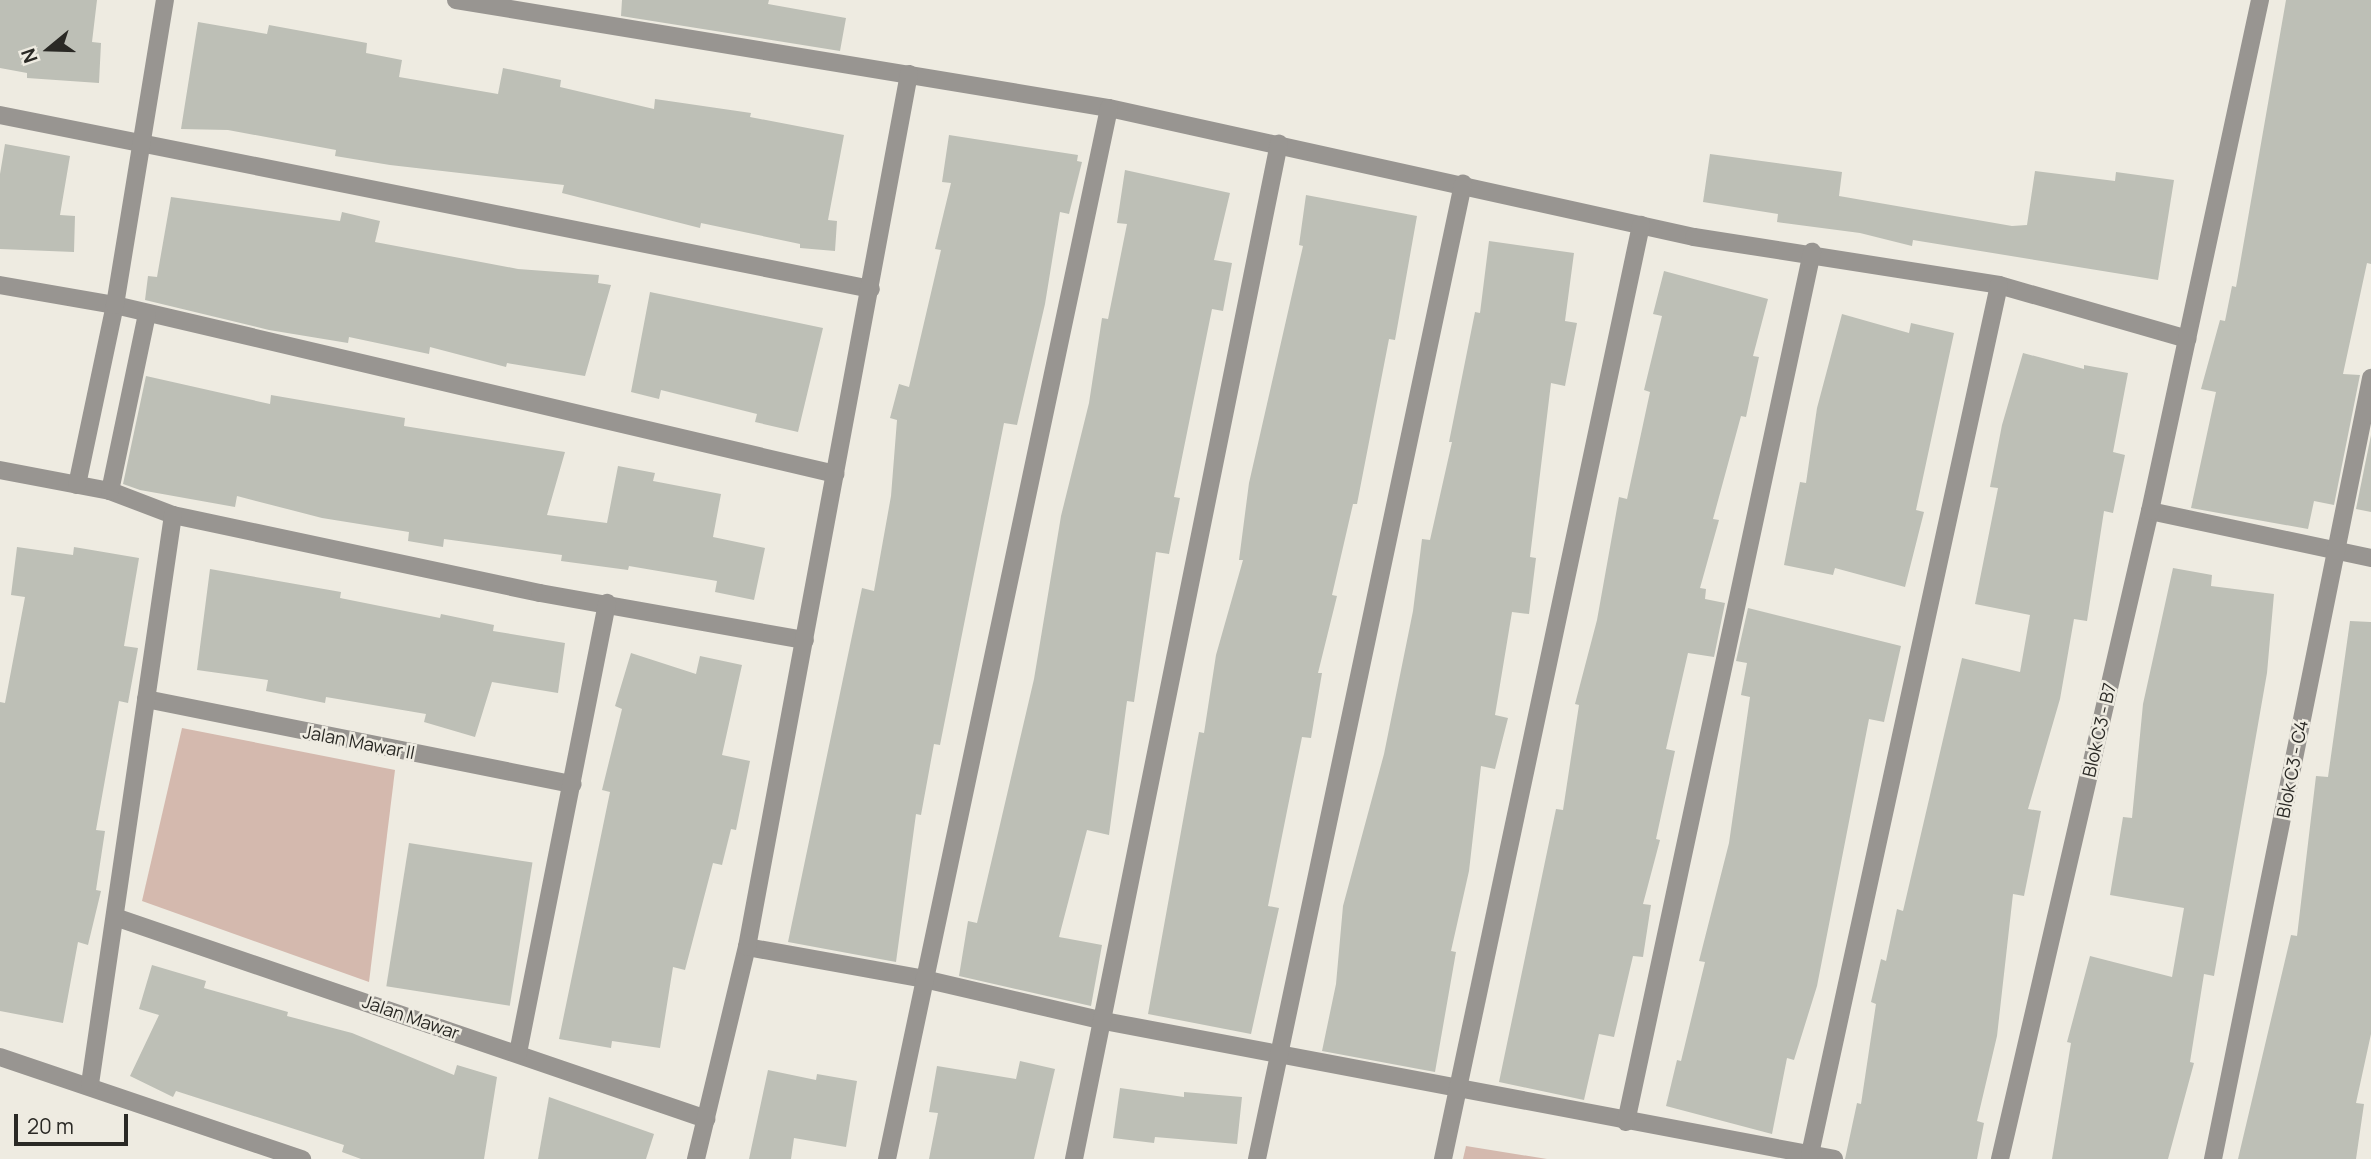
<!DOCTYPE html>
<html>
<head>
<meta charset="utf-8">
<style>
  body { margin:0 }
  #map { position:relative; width:2371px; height:1159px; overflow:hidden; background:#eeebe1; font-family:Manrope,sans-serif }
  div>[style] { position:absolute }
  .green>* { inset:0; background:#d4b9ae }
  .building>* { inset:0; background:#bdbfb6; transform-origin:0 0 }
  .minor>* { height:18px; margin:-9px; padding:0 9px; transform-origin:9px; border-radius:9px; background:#989591 }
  span { translate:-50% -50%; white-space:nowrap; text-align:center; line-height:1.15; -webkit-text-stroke:5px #eeebe1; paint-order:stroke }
  .street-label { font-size:18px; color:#2a2925 }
  .north { position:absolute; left:14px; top:14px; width:70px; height:70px; -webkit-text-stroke:5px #eeebe1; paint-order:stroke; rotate:251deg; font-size:19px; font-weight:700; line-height:28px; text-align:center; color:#2a2925 }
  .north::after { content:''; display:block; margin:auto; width:24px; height:32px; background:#2a2925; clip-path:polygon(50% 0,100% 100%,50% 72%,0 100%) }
  .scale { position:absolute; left:14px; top:1114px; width:114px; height:32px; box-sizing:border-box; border:4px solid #2a2925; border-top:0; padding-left:9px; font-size:21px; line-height:24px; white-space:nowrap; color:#2a2925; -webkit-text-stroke:5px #eeebe1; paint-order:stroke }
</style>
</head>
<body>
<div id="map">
  <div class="green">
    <div style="clip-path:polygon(182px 728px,395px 770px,369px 982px,142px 901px)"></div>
    <div style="clip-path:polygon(1466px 1146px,1547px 1159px,1463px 1159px)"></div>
  </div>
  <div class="building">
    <div style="clip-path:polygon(0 0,97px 0,92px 42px,101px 43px,99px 83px,27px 78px,27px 73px,0 68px)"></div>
    <div style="clip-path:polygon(622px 0,769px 0,768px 4px,846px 18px,840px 51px,621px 16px)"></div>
    <div style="clip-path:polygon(2286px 0,2371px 0,2371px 264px,2367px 263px,2343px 374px,2360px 375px,2334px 505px,2314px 501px,2308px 529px,2191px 508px,2216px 392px,2201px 389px,2220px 320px,2225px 321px,2232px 286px,2236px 287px)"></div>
    <div style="clip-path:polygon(198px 22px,267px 34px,269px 25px,367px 43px,366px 53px,402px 60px,399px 77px,498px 94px,503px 68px,561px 80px,560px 87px,654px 109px,655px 99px,751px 113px,750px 117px,844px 135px,828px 220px,837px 221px,835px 251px,800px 248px,800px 244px,701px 223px,700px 228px,562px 193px,564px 185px,390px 165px,335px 156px,336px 150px,228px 130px,181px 129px)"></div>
    <div style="clip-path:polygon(949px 135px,1078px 155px,1077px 161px,1082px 162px,1069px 214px,1060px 212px,1045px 304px,1017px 425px,1004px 423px,940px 745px,934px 744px,921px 815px,916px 814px,896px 962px,788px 942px,862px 588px,874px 591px,891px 496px,897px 420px,890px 418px,899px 384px,909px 387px,941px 250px,935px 249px,951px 183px,942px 182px)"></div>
    <div style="clip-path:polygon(5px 144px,70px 156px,60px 215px,75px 216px,74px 252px,0 249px,0 174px)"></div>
    <div style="clip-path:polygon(1710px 154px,1842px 172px,1839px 196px,2012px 226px,2027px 225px,2035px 171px,2115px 181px,2116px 172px,2174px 180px,2158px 280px,1913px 240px,1912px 246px,1860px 233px,1777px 222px,1778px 214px,1703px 202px)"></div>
    <div style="clip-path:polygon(1125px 170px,1230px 193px,1214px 260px,1232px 263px,1223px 311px,1212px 309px,1174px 497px,1180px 498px,1169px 554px,1156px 552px,1134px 702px,1127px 701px,1109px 835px,1087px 830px,1059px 937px,1102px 945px,1091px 1006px,959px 976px,968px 921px,977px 923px,1034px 679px,1061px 516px,1089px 403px,1102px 318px,1108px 319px,1127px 224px,1117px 223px)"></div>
    <div style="clip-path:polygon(1306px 195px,1417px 216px,1395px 340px,1389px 339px,1357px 504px,1353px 504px,1332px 595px,1337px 596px,1318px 673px,1322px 673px,1311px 738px,1302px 737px,1287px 811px,1268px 906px,1279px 908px,1251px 1034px,1148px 1014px,1199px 732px,1204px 733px,1216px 655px,1243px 560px,1239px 560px,1249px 483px,1303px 246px,1299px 245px)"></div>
    <div style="clip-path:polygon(171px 197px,340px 221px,342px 212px,380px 221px,375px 242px,518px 269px,599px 275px,598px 283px,611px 285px,585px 376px,507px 363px,506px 367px,430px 347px,429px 354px,349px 337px,348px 343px,269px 330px,145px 300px,148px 276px,157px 277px)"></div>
    <div style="clip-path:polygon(1489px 241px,1574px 253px,1565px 321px,1577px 323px,1565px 386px,1551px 383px,1530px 557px,1536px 558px,1529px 614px,1512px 612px,1495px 715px,1508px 718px,1495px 769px,1481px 766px,1469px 871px,1451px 951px,1456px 952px,1435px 1072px,1322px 1051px,1336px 984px,1343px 906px,1384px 754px,1413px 611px,1422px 539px,1430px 540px,1452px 442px,1449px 442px,1475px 312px,1480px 313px)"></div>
    <div style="clip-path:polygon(1664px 271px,1768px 299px,1753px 356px,1759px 357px,1746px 417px,1741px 416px,1713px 519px,1719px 520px,1700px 588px,1706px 589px,1705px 599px,1725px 603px,1714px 657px,1688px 653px,1666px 749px,1675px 751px,1656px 839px,1660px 840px,1643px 904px,1651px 905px,1643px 957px,1633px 956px,1614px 1037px,1599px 1034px,1584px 1100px,1499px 1082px,1556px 809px,1563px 810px,1579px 705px,1575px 704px,1597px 620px,1619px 497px,1627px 499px,1650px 392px,1644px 390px,1662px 316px,1653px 314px)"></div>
    <div style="clip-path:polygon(650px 292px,823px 328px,798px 432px,755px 422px,757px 414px,661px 390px,659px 399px,631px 392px)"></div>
    <div style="clip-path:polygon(1842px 314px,1909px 333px,1911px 323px,1954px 333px,1916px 510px,1924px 512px,1905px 587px,1835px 568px,1833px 575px,1784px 565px,1800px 482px,1806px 483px,1817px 408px)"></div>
    <div style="clip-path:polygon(2023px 353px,2084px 369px,2084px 365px,2128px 373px,2113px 452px,2125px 455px,2113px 513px,2104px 511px,2087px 621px,2074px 619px,2060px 699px,2028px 809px,2041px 811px,2024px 896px,2013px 894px,1997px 1036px,1977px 1121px,1984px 1123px,1977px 1159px,1845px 1159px,1857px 1103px,1861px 1104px,1876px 1004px,1871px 1002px,1881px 959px,1886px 961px,1897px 909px,1903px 911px,1962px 658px,2020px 672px,2030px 615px,1975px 604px,1998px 488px,1990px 487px,2002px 425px)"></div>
    <div style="clip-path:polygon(146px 376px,270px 404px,271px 395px,405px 418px,404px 426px,565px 452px,547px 515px,607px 523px,618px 466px,655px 473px,653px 481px,721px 494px,713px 537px,765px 548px,754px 600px,715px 592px,717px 581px,629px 566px,628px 570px,561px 561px,562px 555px,444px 539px,443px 547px,408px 541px,409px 532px,322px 518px,237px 496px,235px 507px,140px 490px,123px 484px)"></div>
    <div style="clip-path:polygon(2371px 435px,2371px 512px,2356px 509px)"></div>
    <div style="clip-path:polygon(17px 547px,73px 555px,74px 547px,139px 558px,124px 646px,138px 648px,128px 703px,119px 701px,96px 830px,105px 831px,96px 890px,101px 891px,88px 945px,78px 942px,63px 1023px,0 1011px,0 702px,5px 703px,25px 597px,11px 595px)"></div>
    <div style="clip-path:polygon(2173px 568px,2212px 575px,2211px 586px,2274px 594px,2267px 673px,2214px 976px,2204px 974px,2190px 1062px,2194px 1063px,2168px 1159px,2052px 1159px,2071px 1043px,2067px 1042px,2090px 956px,2172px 977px,2184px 908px,2110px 895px,2123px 817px,2132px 818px,2143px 704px)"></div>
    <div style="clip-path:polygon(210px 569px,341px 592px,340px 598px,440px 618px,441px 614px,494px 625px,493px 631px,565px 643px,558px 693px,492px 682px,475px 737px,424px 722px,426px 714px,326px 697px,325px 703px,266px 691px,268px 680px,197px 670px)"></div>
    <div style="clip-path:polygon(1748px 608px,1901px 646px,1884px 722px,1869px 719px,1817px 986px,1794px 1060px,1787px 1058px,1772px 1134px,1666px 1106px,1677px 1060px,1681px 1061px,1705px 962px,1699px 961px,1729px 843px,1750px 697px,1741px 695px,1747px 663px,1736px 661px)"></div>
    <div style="clip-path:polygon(2350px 621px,2371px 622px,2371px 1034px,2356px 1103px,2364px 1104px,2356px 1159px,2238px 1159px,2291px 935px,2297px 936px,2316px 776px,2328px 777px)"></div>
    <div style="clip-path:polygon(631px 653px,696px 674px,700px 656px,742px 665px,722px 755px,750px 761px,736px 830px,731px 829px,722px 865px,713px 863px,685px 970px,673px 967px,660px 1048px,612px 1041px,611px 1048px,559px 1039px,610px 792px,602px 790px,622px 709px,615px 706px)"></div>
    <div style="left:409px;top:843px;width:125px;height:145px;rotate:9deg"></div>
    <div style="clip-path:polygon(152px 965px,206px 981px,204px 988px,288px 1012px,287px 1016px,352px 1033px,454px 1075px,457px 1065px,497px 1077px,484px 1159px,361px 1159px,342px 1152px,344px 1145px,176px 1091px,173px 1097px,130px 1076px,159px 1015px,139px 1009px)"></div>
    <div style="clip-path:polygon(1020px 1061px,1055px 1069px,1034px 1159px,929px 1159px,938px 1113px,929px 1112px,937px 1066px,1016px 1079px)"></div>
    <div style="clip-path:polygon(768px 1070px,816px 1080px,817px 1074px,857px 1081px,846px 1147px,794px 1138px,791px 1159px,749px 1159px)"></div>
    <div style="clip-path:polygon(1120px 1088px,1184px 1097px,1184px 1092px,1242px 1097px,1237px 1144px,1155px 1137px,1154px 1143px,1113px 1138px)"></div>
    <div style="clip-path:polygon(549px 1097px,654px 1134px,646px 1159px,538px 1159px)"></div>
  </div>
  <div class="minor">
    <div style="left:456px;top:0;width:662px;rotate:9.39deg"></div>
    <div style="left:1109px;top:108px;width:599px;rotate:12.44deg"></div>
    <div style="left:1694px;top:237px;width:309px;rotate:8.9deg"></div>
    <div style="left:1999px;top:285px;width:196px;rotate:16deg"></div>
    <div style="left:0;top:115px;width:888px;rotate:11.3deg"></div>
    <div style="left:0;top:285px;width:117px;rotate:9.9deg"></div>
    <div style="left:115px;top:305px;width:740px;rotate:13.21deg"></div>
    <div style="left:0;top:470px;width:112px;rotate:10.8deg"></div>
    <div style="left:110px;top:491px;width:67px;rotate:20.9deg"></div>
    <div style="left:173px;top:515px;width:375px;rotate:12deg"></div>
    <div style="left:540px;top:593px;width:269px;rotate:10.1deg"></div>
    <div style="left:77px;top:485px;width:184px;rotate:-78.1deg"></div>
    <div style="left:115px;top:305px;width:309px;rotate:-80.7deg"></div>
    <div style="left:110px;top:491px;width:181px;rotate:-78.2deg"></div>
    <div style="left:2150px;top:511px;width:226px;rotate:12deg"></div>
    <div style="left:146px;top:699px;width:435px;rotate:11.3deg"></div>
    <div style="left:115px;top:917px;width:625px;rotate:18.87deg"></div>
    <div style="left:747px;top:947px;width:180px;rotate:10.2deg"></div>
    <div style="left:924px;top:979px;width:185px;rotate:13.1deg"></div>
    <div style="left:1104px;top:1021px;width:743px;rotate:10.7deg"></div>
    <div style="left:518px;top:1053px;width:459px;rotate:-78.8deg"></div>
    <div style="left:0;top:1057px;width:319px;rotate:18.7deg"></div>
    <div style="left:90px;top:1084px;width:575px;rotate:-81.7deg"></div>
    <div style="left:1626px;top:1122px;width:890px;rotate:-77.93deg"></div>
    <div style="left:1810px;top:1154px;width:889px;rotate:-77.73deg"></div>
    <div style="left:696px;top:1159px;width:218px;rotate:-76.5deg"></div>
    <div style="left:747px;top:947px;width:888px;rotate:-79.49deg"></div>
    <div style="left:887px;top:1159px;width:1074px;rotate:-78.07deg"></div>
    <div style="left:1074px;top:1159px;width:1036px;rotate:-78.59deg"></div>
    <div style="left:1257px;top:1159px;width:997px;rotate:-78.07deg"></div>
    <div style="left:1443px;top:1159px;width:955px;rotate:-78.03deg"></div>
    <div style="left:2000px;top:1159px;width:665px;rotate:-76.97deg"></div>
    <div style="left:2150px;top:511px;width:523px;rotate:-77.85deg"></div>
    <div style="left:2213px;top:1159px;width:797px;rotate:-78.56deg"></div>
  </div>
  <div class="street-label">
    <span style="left:2099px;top:730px;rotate:-77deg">Blok C3 - B7</span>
    <span style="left:359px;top:742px;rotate:11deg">Jalan Mawar II</span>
    <span style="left:2292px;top:769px;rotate:-79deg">Blok C3 - C4</span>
    <span style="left:411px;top:1017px;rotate:19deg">Jalan Mawar</span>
  </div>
  <div class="north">N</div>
  <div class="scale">20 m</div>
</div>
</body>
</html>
